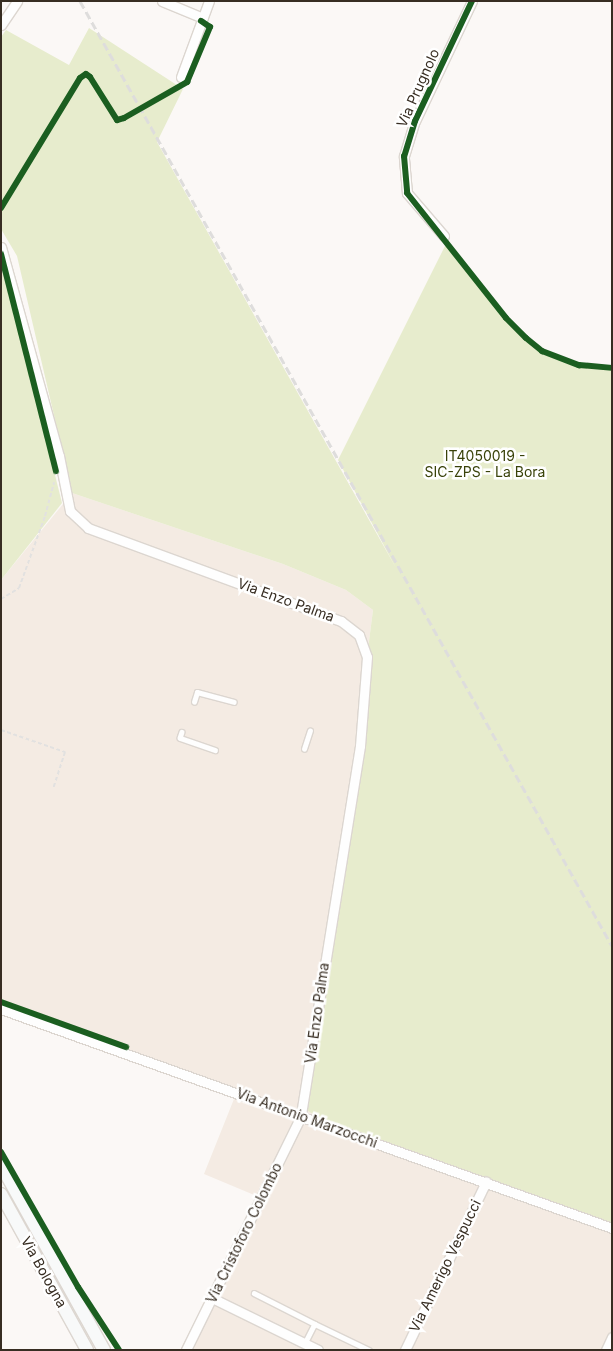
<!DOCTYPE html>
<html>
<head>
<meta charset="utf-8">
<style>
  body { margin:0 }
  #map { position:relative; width:613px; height:1351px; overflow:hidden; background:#fbf8f6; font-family:Inter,sans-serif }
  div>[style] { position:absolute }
  .built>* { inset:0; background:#f4ebe3 }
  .green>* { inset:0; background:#e7eccd }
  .path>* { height:2px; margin-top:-1px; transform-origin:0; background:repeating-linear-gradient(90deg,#e2e1e0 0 4px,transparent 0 6.5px) }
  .roads { filter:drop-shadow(1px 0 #dcd6d0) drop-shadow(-1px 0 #dcd6d0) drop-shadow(0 1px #dcd6d0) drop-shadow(0 -1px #dcd6d0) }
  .service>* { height:4.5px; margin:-2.25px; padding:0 2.25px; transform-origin:2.25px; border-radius:2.25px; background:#fefefe }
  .minor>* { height:9px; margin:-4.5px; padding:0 4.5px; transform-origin:4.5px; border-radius:4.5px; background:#fefefe }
  .secondary>* { height:12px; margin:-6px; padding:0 6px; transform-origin:6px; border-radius:6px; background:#f8f9f9 }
  .rail>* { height:3px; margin-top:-1.5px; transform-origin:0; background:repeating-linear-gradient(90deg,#dedddc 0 8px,transparent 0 12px) }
  .cycleway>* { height:6px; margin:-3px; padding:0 3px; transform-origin:3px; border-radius:3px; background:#1b5e20 }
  span { translate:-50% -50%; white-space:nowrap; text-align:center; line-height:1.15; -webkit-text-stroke:5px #fff; paint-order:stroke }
  .street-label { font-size:14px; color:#372d22 }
  .park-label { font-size:14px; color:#394209 }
  .frame { position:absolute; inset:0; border:2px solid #372d22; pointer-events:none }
</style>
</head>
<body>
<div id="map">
  <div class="built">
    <div style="clip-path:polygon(72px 493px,283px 564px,346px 590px,373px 610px,367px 657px,612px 1223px,612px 1350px,181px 1350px,259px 1197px,204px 1174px,238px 1089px,143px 1061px,1px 1007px,1px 580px)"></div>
  </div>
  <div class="green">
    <div style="clip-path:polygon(89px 28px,183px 89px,157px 142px,396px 568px,338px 460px,446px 244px,523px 336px,558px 359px,592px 366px,612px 366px,612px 1223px,489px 1181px,316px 1116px,302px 1107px,344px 836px,373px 610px,346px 590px,283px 564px,72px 493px,17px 256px,1px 229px,1px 37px,6px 30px,69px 65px)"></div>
    <div style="clip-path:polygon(1px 259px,62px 503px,1px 580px)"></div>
  </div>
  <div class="path">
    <div style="left:1px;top:599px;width:21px;rotate:-31deg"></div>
    <div style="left:19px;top:588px;width:77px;rotate:-70.1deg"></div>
    <div style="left:45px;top:516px;width:35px;rotate:-75deg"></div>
    <div style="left:1px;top:730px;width:68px;rotate:19deg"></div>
    <div style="left:65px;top:752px;width:38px;rotate:108deg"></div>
  </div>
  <div class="roads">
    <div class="service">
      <div style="left:194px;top:702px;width:10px;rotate:-73deg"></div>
      <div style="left:197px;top:692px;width:38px;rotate:15deg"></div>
      <div style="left:182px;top:732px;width:6px;rotate:108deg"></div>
      <div style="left:180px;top:738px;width:37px;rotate:19deg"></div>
      <div style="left:304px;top:749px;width:19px;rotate:-72deg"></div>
      <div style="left:254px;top:1293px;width:68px;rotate:26.9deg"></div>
      <div style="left:315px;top:1324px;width:22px;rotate:117deg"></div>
      <div style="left:315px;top:1324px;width:60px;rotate:25.7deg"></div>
    </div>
    <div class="minor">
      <div style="left:162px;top:1px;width:44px;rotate:22.5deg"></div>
      <div style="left:1px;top:25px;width:29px;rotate:-56deg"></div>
      <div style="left:181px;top:77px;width:81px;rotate:-69.8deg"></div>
      <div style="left:444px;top:236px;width:57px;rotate:-130.7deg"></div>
      <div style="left:407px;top:193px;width:37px;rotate:-95deg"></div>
      <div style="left:404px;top:156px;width:37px;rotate:-73deg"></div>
      <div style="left:415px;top:121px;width:133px;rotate:-64.6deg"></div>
      <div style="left:1px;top:247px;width:217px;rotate:74.5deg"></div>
      <div style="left:59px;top:456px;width:56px;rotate:78.7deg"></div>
      <div style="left:70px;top:511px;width:25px;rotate:43deg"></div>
      <div style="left:88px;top:528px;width:270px;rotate:20.2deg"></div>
      <div style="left:341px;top:621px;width:23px;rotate:38deg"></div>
      <div style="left:359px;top:635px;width:23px;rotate:70deg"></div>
      <div style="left:367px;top:657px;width:89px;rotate:94.5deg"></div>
      <div style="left:360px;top:746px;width:375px;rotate:99.1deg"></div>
      <div style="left:301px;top:1116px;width:261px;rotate:116.2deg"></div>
      <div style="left:1px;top:1009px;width:649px;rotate:19.72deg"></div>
      <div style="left:212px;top:1298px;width:118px;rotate:26.1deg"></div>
      <div style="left:405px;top:1350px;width:187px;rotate:-64.3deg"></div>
      <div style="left:606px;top:1350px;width:14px;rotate:-65deg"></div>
    </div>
    <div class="secondary">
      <div style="left:1px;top:1165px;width:212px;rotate:60.9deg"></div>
      <div style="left:1px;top:1194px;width:178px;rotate:61.1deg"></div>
    </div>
  </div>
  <div class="rail">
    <div style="left:80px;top:1px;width:1084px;rotate:60.62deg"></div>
  </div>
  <div class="cycleway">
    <div style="left:472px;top:1px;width:133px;rotate:115.4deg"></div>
    <div style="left:415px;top:121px;width:37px;rotate:107deg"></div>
    <div style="left:404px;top:156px;width:37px;rotate:85deg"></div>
    <div style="left:407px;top:193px;width:159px;rotate:51.6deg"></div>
    <div style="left:506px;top:318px;width:28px;rotate:45deg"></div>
    <div style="left:526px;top:338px;width:21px;rotate:39deg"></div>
    <div style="left:542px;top:351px;width:40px;rotate:21deg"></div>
    <div style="left:579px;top:365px;width:33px;rotate:5deg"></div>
    <div style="left:1px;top:208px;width:152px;rotate:-58.7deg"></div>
    <div style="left:80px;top:78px;width:7px;rotate:-34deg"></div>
    <div style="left:86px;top:74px;width:5px;rotate:37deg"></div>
    <div style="left:90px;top:77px;width:51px;rotate:57.9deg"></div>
    <div style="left:117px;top:120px;width:7px;rotate:-16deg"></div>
    <div style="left:124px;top:118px;width:73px;rotate:-29.7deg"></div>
    <div style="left:187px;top:82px;width:60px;rotate:-67.3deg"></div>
    <div style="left:210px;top:27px;width:11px;rotate:-146deg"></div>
    <div style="left:1px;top:254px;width:224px;rotate:75.8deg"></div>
    <div style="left:1px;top:1002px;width:133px;rotate:19.8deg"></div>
    <div style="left:1px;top:1152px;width:155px;rotate:60.3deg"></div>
    <div style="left:78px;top:1287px;width:75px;rotate:56.9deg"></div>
  </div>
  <div class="street-label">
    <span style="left:418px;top:88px;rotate:-66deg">Via Prugnolo</span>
    <span style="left:286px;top:600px;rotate:20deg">Via Enzo Palma</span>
    <span style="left:317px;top:1013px;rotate:-82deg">Via Enzo Palma</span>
    <span style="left:307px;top:1118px;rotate:20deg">Via Antonio Marzocchi</span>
    <span style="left:244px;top:1233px;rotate:-64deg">Via Cristoforo Colombo</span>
    <span style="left:445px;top:1266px;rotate:-64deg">Via Amerigo Vespucci</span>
    <span style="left:44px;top:1272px;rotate:61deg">Via Bologna</span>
  </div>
  <div class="park-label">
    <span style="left:485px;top:464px">IT4050019 -<br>SIC-ZPS - La Bora</span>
  </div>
  <div class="frame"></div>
</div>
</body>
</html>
